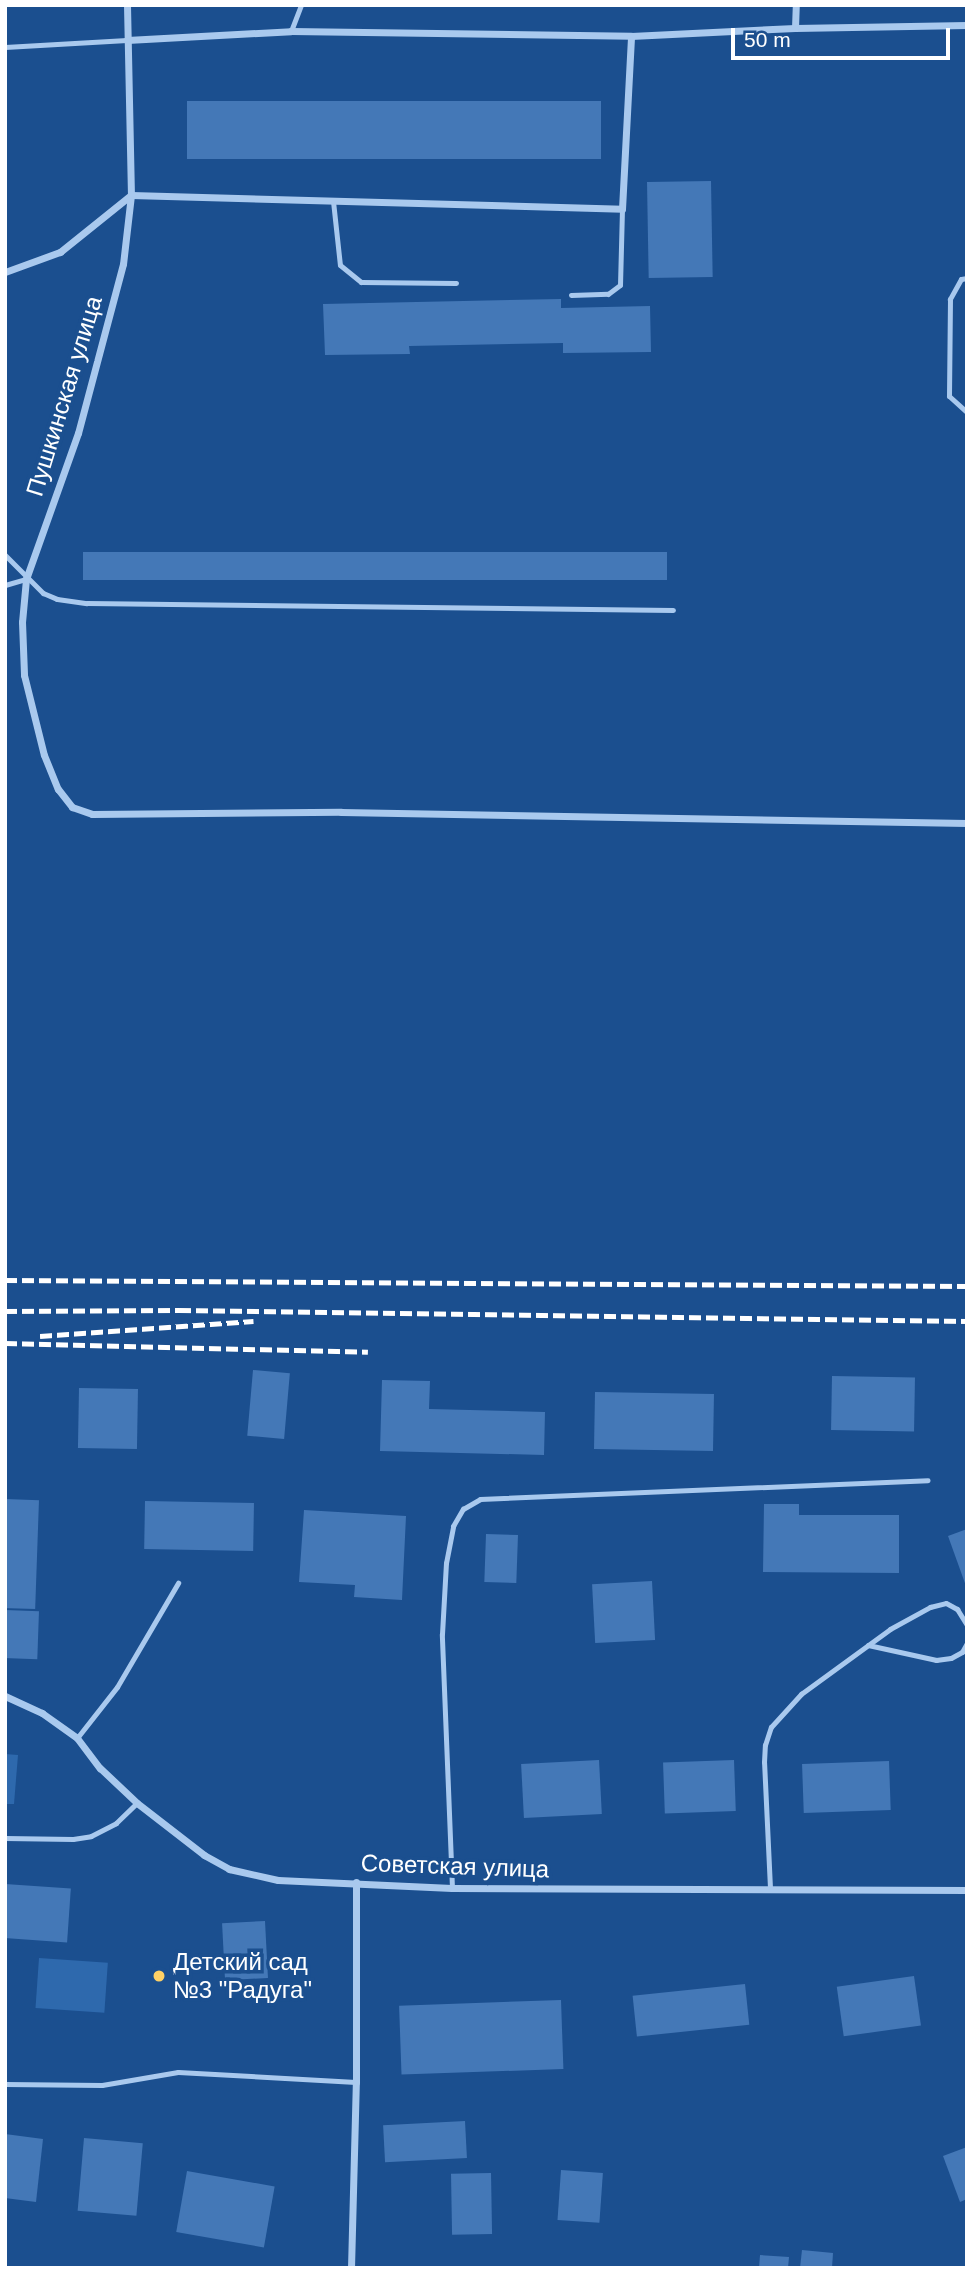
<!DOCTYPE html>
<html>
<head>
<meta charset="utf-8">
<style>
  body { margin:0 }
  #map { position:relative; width:972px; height:2273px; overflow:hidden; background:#1b4f8f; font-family:Helvetica,sans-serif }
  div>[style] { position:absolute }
  .green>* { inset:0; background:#2e69ad; transform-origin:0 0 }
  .building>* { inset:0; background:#4478b7; transform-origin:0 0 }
  .service>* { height:5px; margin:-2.5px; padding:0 2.5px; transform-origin:2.5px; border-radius:2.5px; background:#a9c9ee }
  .minor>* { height:7px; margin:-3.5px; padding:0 3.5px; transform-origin:3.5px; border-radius:3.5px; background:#a9c9ee }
  .rail>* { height:5px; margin-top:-2.5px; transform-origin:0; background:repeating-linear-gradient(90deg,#fff 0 12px,transparent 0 17px) }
  .dots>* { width:19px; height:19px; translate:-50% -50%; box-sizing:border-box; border:4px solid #1b4f8f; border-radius:50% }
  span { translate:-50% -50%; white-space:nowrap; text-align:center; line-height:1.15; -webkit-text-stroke:7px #1b4f8f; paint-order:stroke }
  .street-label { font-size:24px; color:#fff }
  .poi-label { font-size:24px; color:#fff }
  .left { translate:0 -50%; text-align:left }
  .frame { position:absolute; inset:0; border:7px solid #fff; pointer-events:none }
  .scale { position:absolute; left:731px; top:28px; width:219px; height:32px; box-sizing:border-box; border:4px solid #fff; border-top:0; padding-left:9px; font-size:21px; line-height:24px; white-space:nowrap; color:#fff; -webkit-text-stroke:5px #1b4f8f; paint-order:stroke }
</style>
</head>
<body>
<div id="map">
  <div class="green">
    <div style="clip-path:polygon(5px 1754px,18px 1755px,14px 1804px,5px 1804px)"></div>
    <div style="left:39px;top:1958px;width:69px;height:50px;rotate:4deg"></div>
  </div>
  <div class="building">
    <div style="left:187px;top:101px;width:414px;height:58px"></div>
    <div style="left:711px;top:181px;width:96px;height:64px;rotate:89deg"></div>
    <div style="clip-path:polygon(561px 299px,561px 308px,650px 306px,651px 352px,563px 353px,563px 343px,409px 346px,410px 354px,325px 355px,323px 304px)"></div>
    <div style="left:83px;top:552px;width:584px;height:28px"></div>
    <div style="left:253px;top:1370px;width:37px;height:66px;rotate:5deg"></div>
    <div style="left:832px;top:1376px;width:83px;height:54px;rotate:1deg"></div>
    <div style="clip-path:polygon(382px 1380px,430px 1381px,429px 1409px,545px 1412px,544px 1455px,380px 1451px)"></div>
    <div style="left:79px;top:1388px;width:59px;height:60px;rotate:1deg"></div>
    <div style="left:595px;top:1392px;width:119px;height:57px;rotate:1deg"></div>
    <div style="left:5px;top:1499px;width:34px;height:109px;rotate:2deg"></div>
    <div style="left:145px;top:1501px;width:109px;height:48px;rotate:1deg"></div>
    <div style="clip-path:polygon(764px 1504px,799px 1504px,799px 1515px,899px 1515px,899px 1573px,763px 1572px)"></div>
    <div style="clip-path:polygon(304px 1510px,406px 1516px,402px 1600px,354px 1597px,355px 1585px,299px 1582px)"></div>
    <div style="clip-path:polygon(967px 1529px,967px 1586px,966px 1586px,948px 1536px)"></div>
    <div style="left:486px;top:1534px;width:32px;height:48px;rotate:2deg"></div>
    <div style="left:652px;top:1581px;width:59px;height:60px;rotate:87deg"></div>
    <div style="left:5px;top:1610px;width:34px;height:48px;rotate:2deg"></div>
    <div style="left:599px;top:1760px;width:54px;height:78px;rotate:87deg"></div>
    <div style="left:734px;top:1760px;width:51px;height:71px;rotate:88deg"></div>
    <div style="left:889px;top:1761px;width:49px;height:87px;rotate:88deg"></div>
    <div style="left:5px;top:1884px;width:66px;height:54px;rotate:4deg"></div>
    <div style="left:265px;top:1921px;width:57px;height:43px;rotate:87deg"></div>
    <div style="left:914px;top:1976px;width:50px;height:78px;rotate:82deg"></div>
    <div style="left:745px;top:1984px;width:41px;height:113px;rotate:84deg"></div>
    <div style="left:561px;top:2000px;width:69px;height:162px;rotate:88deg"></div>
    <div style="left:465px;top:2121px;width:37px;height:82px;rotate:87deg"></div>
    <div style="clip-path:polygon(5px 2134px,43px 2139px,36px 2202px,5px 2198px)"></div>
    <div style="left:84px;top:2138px;width:59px;height:73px;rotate:5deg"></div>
    <div style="clip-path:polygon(967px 2147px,967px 2199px,960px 2202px,943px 2156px)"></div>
    <div style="left:561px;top:2170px;width:42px;height:50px;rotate:4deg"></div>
    <div style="left:187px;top:2171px;width:89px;height:62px;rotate:10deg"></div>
    <div style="left:491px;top:2173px;width:61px;height:40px;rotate:89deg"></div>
    <div style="clip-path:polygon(802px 2250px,833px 2253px,832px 2268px,800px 2268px)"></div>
    <div style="clip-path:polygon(760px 2255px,789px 2257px,788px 2268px,759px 2268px)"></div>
  </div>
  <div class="service">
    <div style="left:291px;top:31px;width:28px;rotate:-69deg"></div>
    <div style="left:5px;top:47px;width:122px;rotate:-3.3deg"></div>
    <div style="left:333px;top:201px;width:64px;rotate:83.8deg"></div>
    <div style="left:340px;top:265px;width:27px;rotate:39deg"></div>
    <div style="left:361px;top:282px;width:95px;rotate:0.6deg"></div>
    <div style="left:967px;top:278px;width:6px;rotate:171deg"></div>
    <div style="left:961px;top:279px;width:23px;rotate:119deg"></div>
    <div style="left:950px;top:299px;width:97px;rotate:90.6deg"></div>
    <div style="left:949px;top:396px;width:24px;rotate:42deg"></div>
    <div style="left:571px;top:295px;width:37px;rotate:-2deg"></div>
    <div style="left:608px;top:294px;width:15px;rotate:-37deg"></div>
    <div style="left:620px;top:285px;width:76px;rotate:-88.5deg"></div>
    <div style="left:5px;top:555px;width:54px;rotate:45deg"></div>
    <div style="left:43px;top:593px;width:15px;rotate:23deg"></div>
    <div style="left:57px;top:599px;width:30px;rotate:8deg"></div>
    <div style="left:87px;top:603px;width:586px;rotate:0.68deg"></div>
    <div style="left:5px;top:585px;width:22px;rotate:-16deg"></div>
    <div style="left:868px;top:1645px;width:70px;rotate:12.4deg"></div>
    <div style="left:936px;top:1660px;width:15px;rotate:-8deg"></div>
    <div style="left:951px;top:1658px;width:13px;rotate:-29deg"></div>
    <div style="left:962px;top:1652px;width:10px;rotate:-61deg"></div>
    <div style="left:77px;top:1738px;width:65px;rotate:-51.9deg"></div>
    <div style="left:117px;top:1687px;width:121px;rotate:-59.6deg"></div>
    <div style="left:5px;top:1838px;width:68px;rotate:0.8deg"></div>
    <div style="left:73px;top:1839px;width:18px;rotate:-9deg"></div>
    <div style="left:91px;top:1836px;width:28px;rotate:-27deg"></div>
    <div style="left:116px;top:1823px;width:29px;rotate:-44deg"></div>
    <div style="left:452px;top:1888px;width:254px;rotate:-92.3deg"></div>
    <div style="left:442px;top:1634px;width:71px;rotate:-86.8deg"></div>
    <div style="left:446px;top:1563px;width:38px;rotate:-79deg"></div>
    <div style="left:453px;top:1526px;width:20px;rotate:-60deg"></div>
    <div style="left:463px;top:1509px;width:20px;rotate:-30deg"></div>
    <div style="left:480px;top:1499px;width:448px;rotate:-2.4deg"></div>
    <div style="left:770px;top:1888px;width:126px;rotate:-92.7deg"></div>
    <div style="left:764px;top:1762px;width:17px;rotate:-87deg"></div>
    <div style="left:765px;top:1745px;width:19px;rotate:-72deg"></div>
    <div style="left:771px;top:1727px;width:45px;rotate:-47.7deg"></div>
    <div style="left:801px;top:1694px;width:110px;rotate:-36.1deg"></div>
    <div style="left:890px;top:1629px;width:46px;rotate:-28.8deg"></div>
    <div style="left:930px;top:1607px;width:16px;rotate:-14deg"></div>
    <div style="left:946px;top:1603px;width:13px;rotate:29deg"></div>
    <div style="left:957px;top:1609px;width:19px;rotate:58deg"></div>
    <div style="left:5px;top:2084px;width:97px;rotate:0.6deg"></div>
    <div style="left:102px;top:2085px;width:77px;rotate:-9.7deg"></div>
    <div style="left:178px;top:2072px;width:178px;rotate:3.2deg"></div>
  </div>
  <div class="minor">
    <div style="left:127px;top:5px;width:190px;rotate:88.8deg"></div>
    <div style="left:131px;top:195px;width:69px;rotate:96.6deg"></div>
    <div style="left:123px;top:264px;width:175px;rotate:104.9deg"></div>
    <div style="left:78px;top:433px;width:155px;rotate:109.6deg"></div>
    <div style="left:26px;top:579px;width:43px;rotate:95.3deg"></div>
    <div style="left:22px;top:622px;width:53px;rotate:87.8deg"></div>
    <div style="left:24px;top:675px;width:82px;rotate:76deg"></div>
    <div style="left:44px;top:755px;width:37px;rotate:68deg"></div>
    <div style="left:58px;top:789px;width:23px;rotate:52deg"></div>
    <div style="left:72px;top:807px;width:21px;rotate:19deg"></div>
    <div style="left:92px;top:814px;width:249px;rotate:-0.5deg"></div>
    <div style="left:341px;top:812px;width:626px;rotate:1.01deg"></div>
    <div style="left:795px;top:28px;width:172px;rotate:-1deg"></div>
    <div style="left:127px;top:40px;width:164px;rotate:-3.1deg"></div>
    <div style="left:291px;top:31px;width:340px;rotate:0.8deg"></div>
    <div style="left:5px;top:272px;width:59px;rotate:-20deg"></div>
    <div style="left:60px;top:252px;width:91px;rotate:-38.8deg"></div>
    <div style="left:131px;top:195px;width:491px;rotate:1.6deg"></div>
    <div style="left:622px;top:209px;width:173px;rotate:-87deg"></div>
    <div style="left:631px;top:36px;width:164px;rotate:-2.8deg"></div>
    <div style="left:795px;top:28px;width:23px;rotate:-88deg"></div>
    <div style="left:5px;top:1696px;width:41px;rotate:24.7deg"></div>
    <div style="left:42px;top:1713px;width:43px;rotate:35.5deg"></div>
    <div style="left:77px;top:1738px;width:38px;rotate:53deg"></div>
    <div style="left:100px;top:1768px;width:51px;rotate:43.4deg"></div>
    <div style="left:137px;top:1803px;width:85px;rotate:37.8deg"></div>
    <div style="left:204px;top:1855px;width:29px;rotate:29deg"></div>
    <div style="left:229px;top:1869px;width:50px;rotate:12.7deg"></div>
    <div style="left:278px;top:1880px;width:174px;rotate:2.6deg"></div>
    <div style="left:452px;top:1888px;width:515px;rotate:0.22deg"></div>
    <div style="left:351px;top:2268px;width:186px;rotate:-88.5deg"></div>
    <div style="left:356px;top:2082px;width:200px;rotate:-90deg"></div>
  </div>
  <div class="rail">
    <div style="left:5px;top:1280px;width:962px;rotate:0.36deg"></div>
    <div style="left:5px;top:1311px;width:174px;rotate:-0.3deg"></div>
    <div style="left:179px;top:1310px;width:788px;rotate:0.8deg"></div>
    <div style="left:40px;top:1336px;width:214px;rotate:-4deg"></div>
    <div style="left:5px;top:1343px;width:363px;rotate:1.4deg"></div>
  </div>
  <div class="dots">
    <div style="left:159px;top:1976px;background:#ffd166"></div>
  </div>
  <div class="street-label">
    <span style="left:64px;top:396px;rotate:-73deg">Пушкинская улица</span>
    <span style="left:455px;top:1866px;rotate:2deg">Советская улица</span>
  </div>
  <div class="poi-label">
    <span class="left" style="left:173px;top:1976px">Детский сад<br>№3 "Радуга"</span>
  </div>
  <div class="frame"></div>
  <div class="scale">50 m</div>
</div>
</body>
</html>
